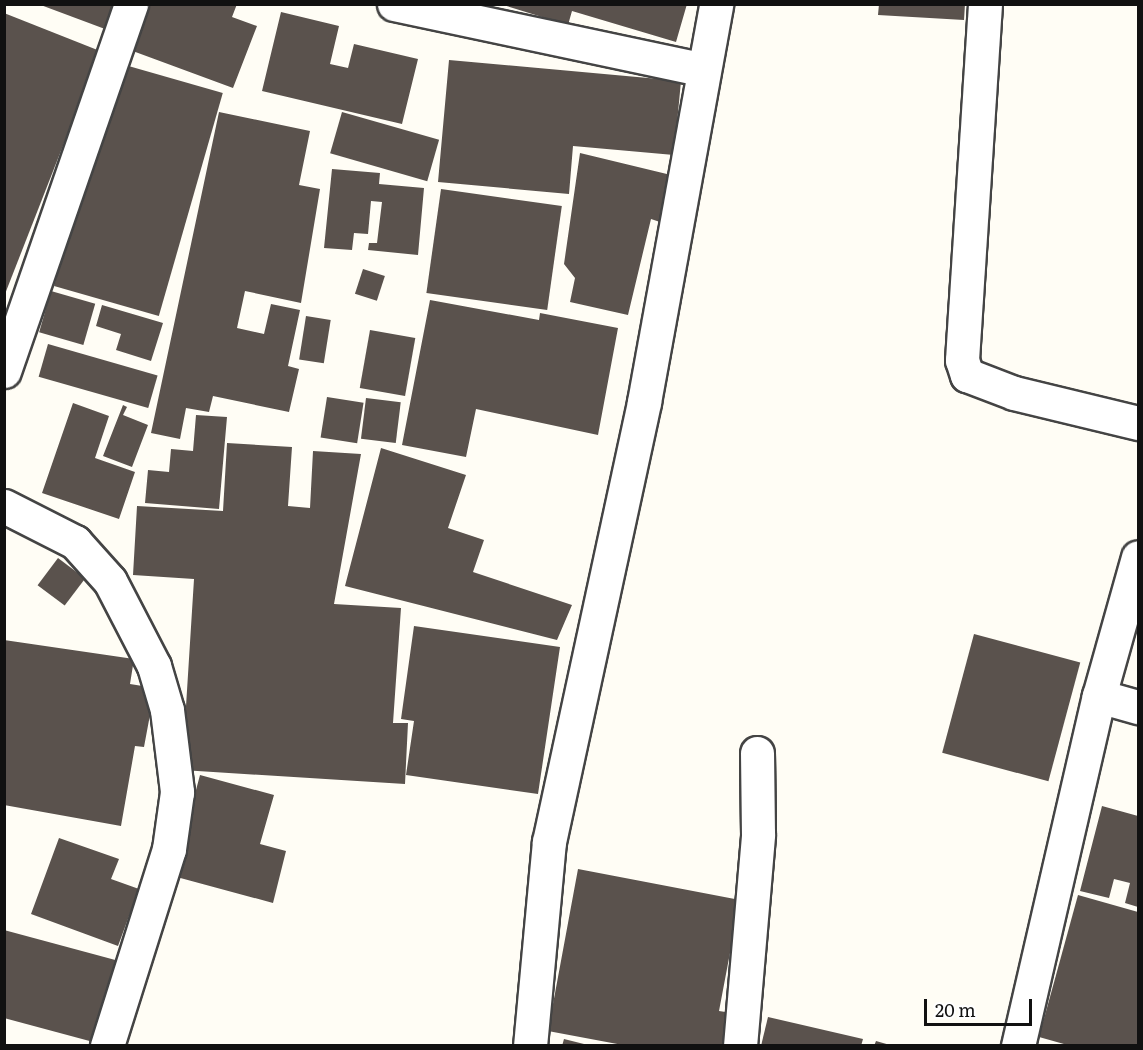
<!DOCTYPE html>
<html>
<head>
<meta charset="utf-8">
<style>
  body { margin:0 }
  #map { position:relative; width:1143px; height:1050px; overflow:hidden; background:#fffdf5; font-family:Literata,serif }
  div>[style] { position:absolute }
  .building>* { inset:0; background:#5a524d; transform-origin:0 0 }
  .roads { filter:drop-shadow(2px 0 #444) drop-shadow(-2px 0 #444) drop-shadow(0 2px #444) drop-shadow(0 -2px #444) }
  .minor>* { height:33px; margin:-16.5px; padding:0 16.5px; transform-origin:16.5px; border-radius:16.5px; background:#fff }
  span { translate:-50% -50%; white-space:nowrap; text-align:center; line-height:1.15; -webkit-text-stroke:6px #fff; paint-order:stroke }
  .frame { position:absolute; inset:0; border:6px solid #111; pointer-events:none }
  .scale { position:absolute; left:924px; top:999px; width:108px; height:27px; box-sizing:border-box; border:3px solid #111; border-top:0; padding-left:8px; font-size:18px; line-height:21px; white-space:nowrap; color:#111; -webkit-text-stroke:4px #fff; paint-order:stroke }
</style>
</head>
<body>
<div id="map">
  <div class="building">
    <div style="clip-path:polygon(38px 4px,114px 4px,105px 29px)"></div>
    <div style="clip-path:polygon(146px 4px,237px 4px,232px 17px,257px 26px,233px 88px,130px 50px)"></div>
    <div style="clip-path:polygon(500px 4px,687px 4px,676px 42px,572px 11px,568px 25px)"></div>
    <div style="clip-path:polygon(879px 4px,965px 4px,964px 20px,878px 15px)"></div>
    <div style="clip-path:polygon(281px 12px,339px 26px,330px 64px,348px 68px,354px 44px,418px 59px,402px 124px,262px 91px)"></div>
    <div style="clip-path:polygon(4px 13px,100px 51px,5px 294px,4px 294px)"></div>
    <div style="clip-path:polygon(449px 60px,681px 81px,674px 155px,573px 146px,569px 194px,438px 182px)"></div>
    <div style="left:118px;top:63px;width:109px;height:232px;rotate:16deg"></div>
    <div style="clip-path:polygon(219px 112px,310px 131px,299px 185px,320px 189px,301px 303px,245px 291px,237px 328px,264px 334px,271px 304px,300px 310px,288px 366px,299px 369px,289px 412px,213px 396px,209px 412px,186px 408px,180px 439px,151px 433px)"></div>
    <div style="left:342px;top:112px;width:101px;height:43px;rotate:16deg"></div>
    <div style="clip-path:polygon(580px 153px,671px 175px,660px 222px,651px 219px,628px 315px,570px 302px,575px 278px,564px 264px)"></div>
    <div style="clip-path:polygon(332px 169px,380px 173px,379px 184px,424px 188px,418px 255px,368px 250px,369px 243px,377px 243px,382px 202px,371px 201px,368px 234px,354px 233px,352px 250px,324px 248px)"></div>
    <div style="left:441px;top:189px;width:122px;height:105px;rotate:8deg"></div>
    <div style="left:363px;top:269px;width:23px;height:26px;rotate:18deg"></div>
    <div style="left:51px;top:291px;width:46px;height:43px;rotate:16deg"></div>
    <div style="clip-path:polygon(430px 300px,539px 320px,540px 313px,618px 328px,598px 435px,476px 409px,466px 457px,402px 445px)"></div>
    <div style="clip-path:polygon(102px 305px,163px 323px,151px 361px,116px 350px,121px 334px,96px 326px)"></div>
    <div style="left:306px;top:316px;width:25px;height:44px;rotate:9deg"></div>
    <div style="left:370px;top:330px;width:46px;height:59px;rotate:10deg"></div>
    <div style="left:48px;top:344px;width:114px;height:34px;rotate:16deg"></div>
    <div style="left:327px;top:397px;width:37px;height:41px;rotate:9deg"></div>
    <div style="left:366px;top:398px;width:35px;height:41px;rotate:7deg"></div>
    <div style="clip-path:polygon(73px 403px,109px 416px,95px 458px,135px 472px,119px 519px,42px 493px)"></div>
    <div style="clip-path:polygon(123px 405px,127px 407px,123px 415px,148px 425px,132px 467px,103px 456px)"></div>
    <div style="clip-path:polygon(196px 415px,227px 417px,219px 509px,145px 503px,148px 470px,169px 472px,171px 449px,193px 451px)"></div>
    <div style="clip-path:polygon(227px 443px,292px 447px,288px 506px,310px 508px,313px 451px,361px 454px,334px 604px,401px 608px,393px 723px,408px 723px,405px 784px,182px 770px,194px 579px,133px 575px,137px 506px,223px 511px)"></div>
    <div style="clip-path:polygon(381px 448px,466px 475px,448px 528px,484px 540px,473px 572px,572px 605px,557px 640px,345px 586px)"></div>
    <div style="left:58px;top:558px;width:34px;height:34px;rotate:37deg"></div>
    <div style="clip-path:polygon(414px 626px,560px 647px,538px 794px,406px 775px,414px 721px,401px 719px)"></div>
    <div style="left:974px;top:634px;width:110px;height:123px;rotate:15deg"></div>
    <div style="clip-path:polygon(4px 640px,134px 659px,130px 684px,155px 688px,144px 747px,135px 746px,121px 826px,4px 805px)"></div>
    <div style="clip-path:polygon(200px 775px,274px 795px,260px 844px,286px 851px,273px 903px,173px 876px)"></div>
    <div style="clip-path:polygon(1102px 806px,1138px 816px,1138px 907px,1125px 903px,1130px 883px,1114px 879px,1109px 898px,1080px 891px)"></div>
    <div style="clip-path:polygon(59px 838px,119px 859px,111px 879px,139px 889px,118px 946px,31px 914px)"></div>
    <div style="clip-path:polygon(578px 869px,740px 900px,719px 1011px,732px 1013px,726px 1046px,628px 1046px,548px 1031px)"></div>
    <div style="clip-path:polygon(1078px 895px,1138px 912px,1138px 1046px,1071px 1046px,1039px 1037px)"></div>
    <div style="clip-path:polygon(4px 930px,119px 961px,97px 1043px,4px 1018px)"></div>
    <div style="clip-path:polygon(768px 1017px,863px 1039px,861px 1046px,761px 1046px)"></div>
    <div style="clip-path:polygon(564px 1039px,588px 1045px,588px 1046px,562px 1046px)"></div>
    <div style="clip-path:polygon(876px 1041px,890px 1045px,890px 1046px,874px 1046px)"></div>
  </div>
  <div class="roads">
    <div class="minor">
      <div style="left:394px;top:4px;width:314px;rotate:12deg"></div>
      <div style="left:985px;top:4px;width:357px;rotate:93.7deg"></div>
      <div style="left:962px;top:360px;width:16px;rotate:72deg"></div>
      <div style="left:967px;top:375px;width:50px;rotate:21deg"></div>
      <div style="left:1014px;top:393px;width:128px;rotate:13.6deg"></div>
      <div style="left:4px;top:371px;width:388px;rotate:-70.9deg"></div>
      <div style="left:4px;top:506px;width:80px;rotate:26.9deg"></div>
      <div style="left:75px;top:542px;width:52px;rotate:48.1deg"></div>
      <div style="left:110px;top:581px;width:96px;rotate:62.6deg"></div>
      <div style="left:154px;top:666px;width:46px;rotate:73.5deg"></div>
      <div style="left:167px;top:710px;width:83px;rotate:83deg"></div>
      <div style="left:177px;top:792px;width:58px;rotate:98deg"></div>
      <div style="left:169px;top:849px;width:207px;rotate:107.5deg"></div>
      <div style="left:1099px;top:696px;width:41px;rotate:15.8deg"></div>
      <div style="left:530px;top:1046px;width:205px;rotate:-84.7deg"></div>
      <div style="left:549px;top:842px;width:450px;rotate:-77.8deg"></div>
      <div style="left:644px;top:402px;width:404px;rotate:-79.7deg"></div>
      <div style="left:740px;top:1046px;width:213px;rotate:-85.1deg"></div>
      <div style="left:758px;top:834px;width:81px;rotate:-90.7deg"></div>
      <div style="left:1018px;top:1046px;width:359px;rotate:-77deg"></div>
      <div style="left:1099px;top:696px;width:144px;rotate:-74.3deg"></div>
    </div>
  </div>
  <div class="frame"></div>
  <div class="scale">20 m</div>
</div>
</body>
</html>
